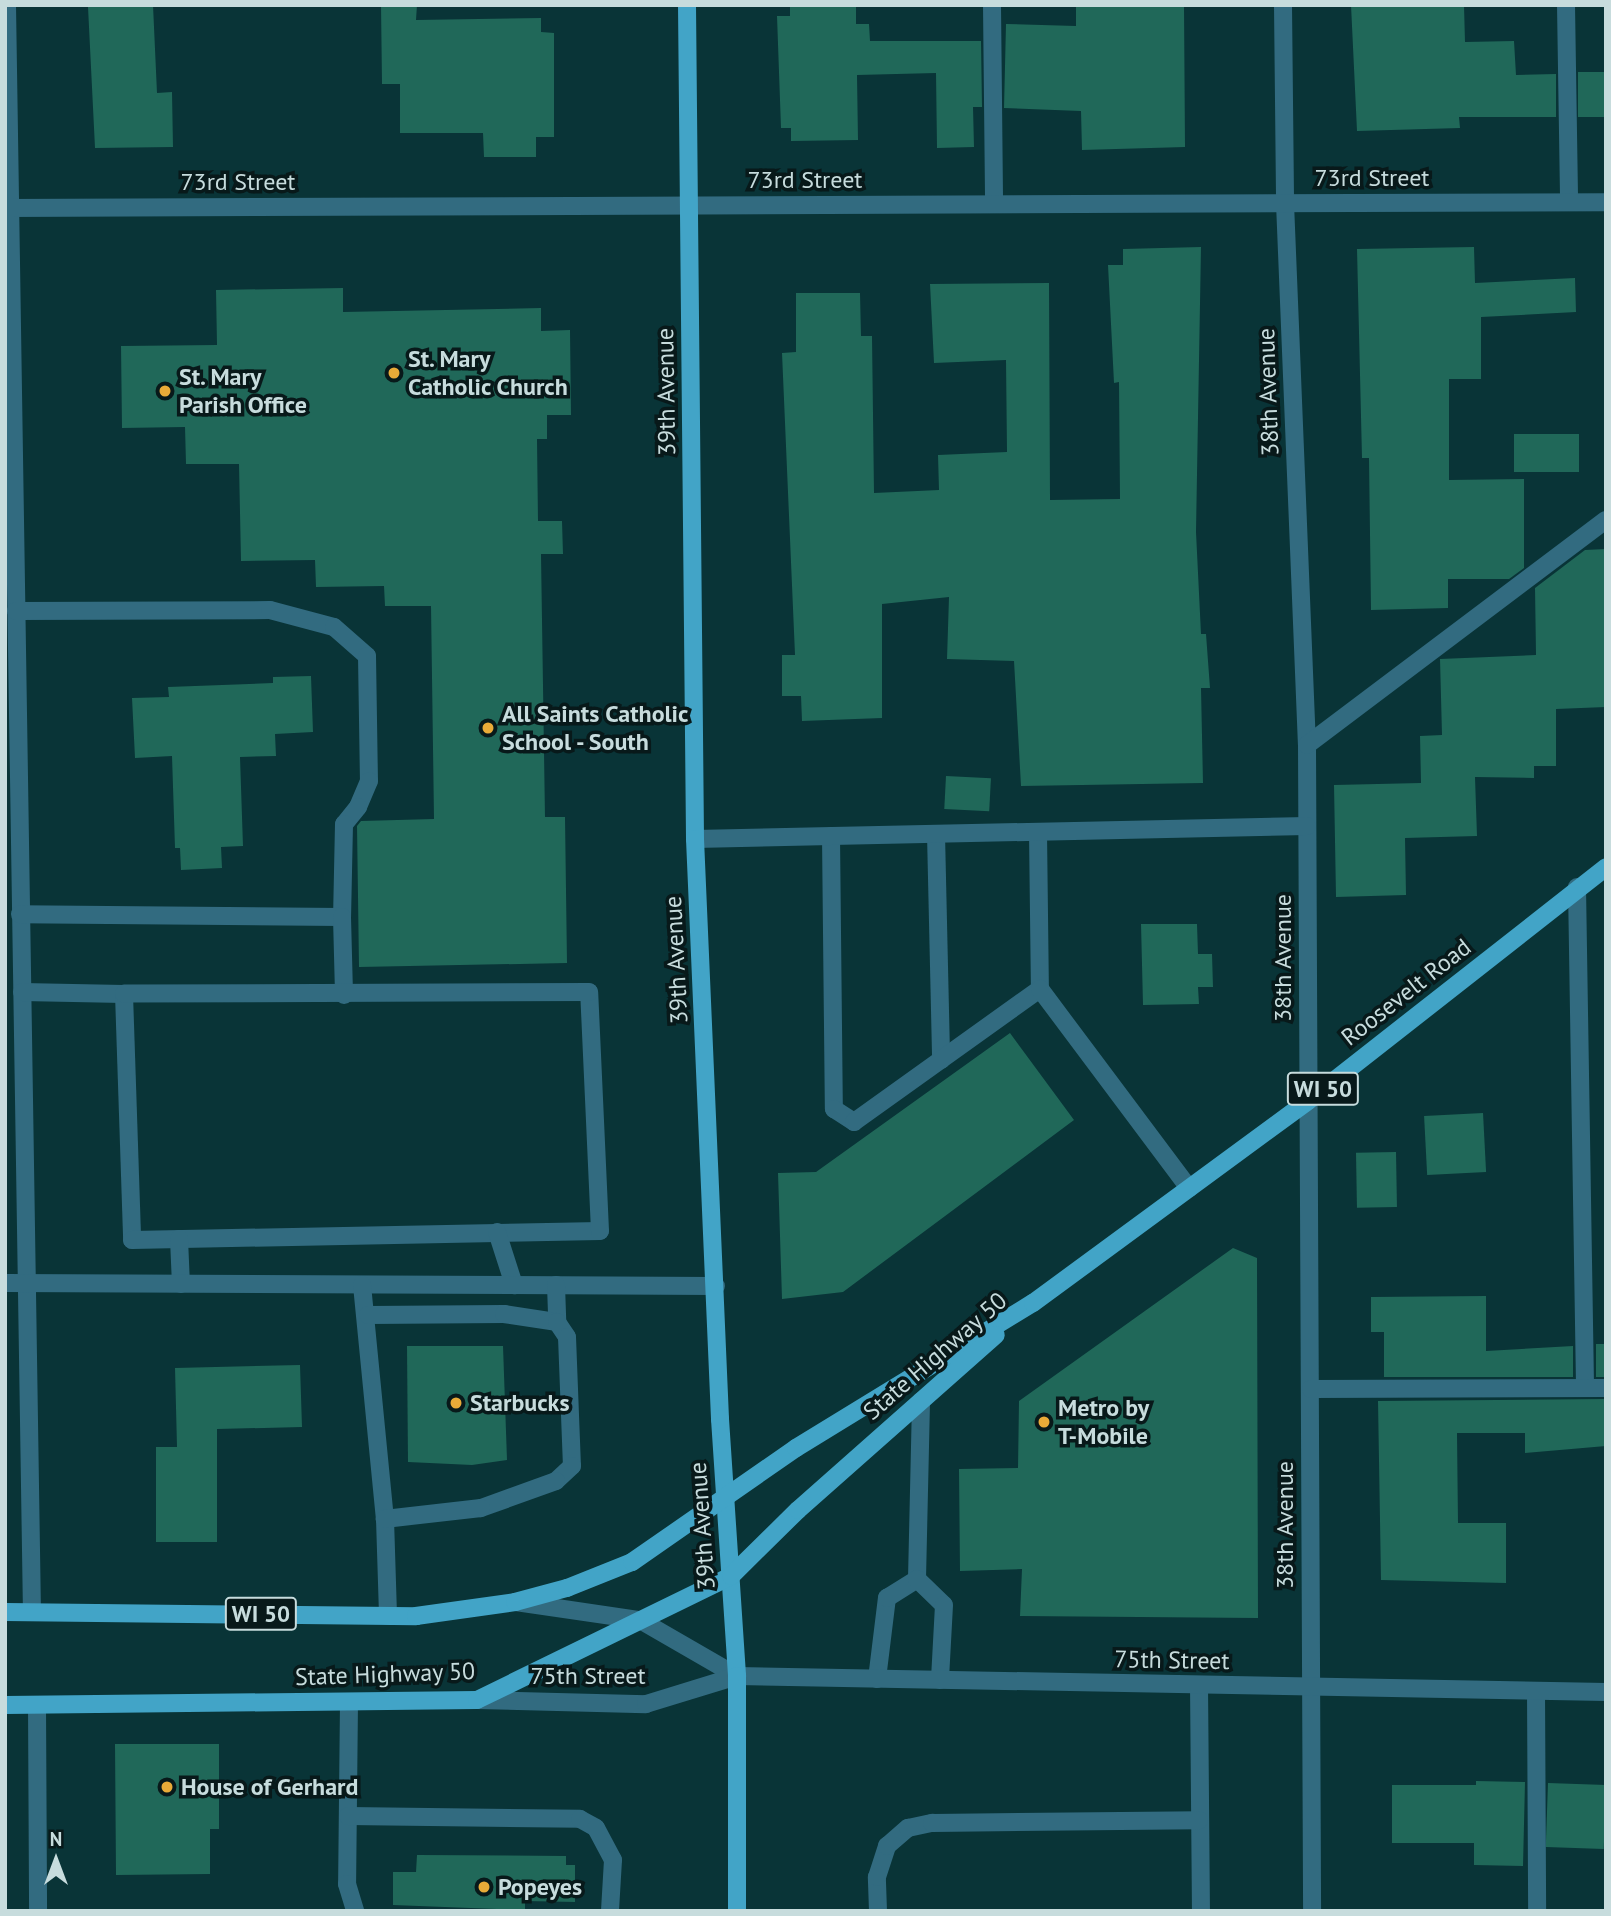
<!DOCTYPE html>
<html>
<head>
<meta charset="utf-8">
<style>
  body { margin:0 }
  #map { position:relative; width:1611px; height:1916px; overflow:hidden; background:#093437; font-family:"PT Sans",sans-serif }
  div>[style] { position:absolute }
  .building>* { inset:0; background:#206859; transform-origin:0 0 }
  .minor>* { height:18px; margin:-9px; padding:0 9px; transform-origin:9px; border-radius:9px; background:#326b80 }
  .major>* { height:18px; margin:-9px; padding:0 9px; transform-origin:9px; border-radius:9px; background:#42a4c7 }
  .dots>* { width:19px; height:19px; translate:-50% -50%; box-sizing:border-box; border:4px solid #08191a; border-radius:50% }
  span { translate:-50% -50%; white-space:nowrap; text-align:center; line-height:1.15; -webkit-text-stroke:7px #08191a; paint-order:stroke }
  .shield-label span { padding:2px 5px; background:#08191a; border:2px solid; border-radius:5px; -webkit-text-stroke-width:0 }
  .shield-label { font-size:23px; color:#c7dcdd; font-weight:700 }
  .street-label { font-size:24px; color:#c7dcdd }
  .poi-label { font-size:24px; color:#c7dcdd; font-weight:700 }
  .left { translate:0 -50%; text-align:left }
  .frame { position:absolute; inset:0; border:7px solid #c7dcdd; pointer-events:none }
  .north { position:absolute; left:21px; top:1825px; width:70px; height:70px; -webkit-text-stroke:5px #08191a; paint-order:stroke; rotate:0deg; font-size:19px; font-weight:700; line-height:28px; text-align:center; color:#c7dcdd }
  .north::after { content:''; display:block; margin:auto; width:24px; height:32px; background:#c7dcdd; clip-path:polygon(50% 0,100% 100%,50% 72%,0 100%) }
</style>
</head>
<body>
<div id="map">
  <div class="building">
    <div style="clip-path:polygon(153px 5px,157px 93px,172px 92px,173px 147px,95px 148px,88px 7px)"></div>
    <div style="clip-path:polygon(381px 5px,417px 5px,416px 20px,541px 18px,541px 32px,554px 33px,554px 137px,536px 137px,536px 157px,484px 157px,483px 133px,400px 133px,400px 84px,382px 84px)"></div>
    <div style="clip-path:polygon(856px 5px,856px 24px,869px 24px,870px 41px,981px 41px,982px 107px,973px 107px,974px 147px,937px 148px,936px 73px,857px 75px,858px 140px,791px 141px,791px 128px,781px 128px,777px 16px,790px 16px,790px 7px)"></div>
    <div style="clip-path:polygon(1076px 5px,1184px 5px,1185px 147px,1082px 150px,1081px 111px,1004px 108px,1006px 24px,1076px 26px)"></div>
    <div style="clip-path:polygon(1351px 5px,1464px 5px,1465px 42px,1514px 41px,1516px 75px,1556px 74px,1556px 117px,1459px 117px,1460px 128px,1357px 131px)"></div>
    <div style="left:1606px;top:72px;width:45px;height:28px;rotate:90deg"></div>
    <div style="clip-path:polygon(1201px 247px,1196px 532px,1201px 634px,1206px 634px,1210px 688px,1201px 688px,1203px 783px,1021px 786px,1014px 661px,947px 659px,949px 597px,882px 604px,882px 718px,802px 721px,801px 696px,782px 696px,782px 655px,795px 655px,782px 353px,796px 352px,796px 293px,860px 293px,861px 336px,872px 336px,874px 493px,939px 490px,938px 455px,1007px 452px,1006px 360px,934px 363px,930px 284px,1049px 283px,1050px 500px,1120px 499px,1119px 382px,1114px 383px,1108px 265px,1123px 265px,1123px 249px)"></div>
    <div style="clip-path:polygon(1474px 247px,1475px 283px,1575px 278px,1576px 312px,1481px 317px,1481px 379px,1449px 379px,1449px 480px,1524px 479px,1524px 568px,1509px 579px,1448px 579px,1448px 608px,1371px 610px,1369px 458px,1362px 458px,1357px 249px)"></div>
    <div style="clip-path:polygon(343px 288px,343px 312px,541px 308px,541px 331px,570px 330px,571px 415px,547px 415px,547px 439px,537px 439px,538px 521px,562px 521px,563px 554px,541px 554px,545px 817px,565px 817px,567px 963px,359px 967px,357px 826px,361px 821px,434px 819px,431px 606px,385px 606px,384px 586px,316px 587px,315px 560px,241px 561px,239px 464px,186px 464px,185px 427px,122px 428px,121px 346px,217px 345px,216px 290px)"></div>
    <div style="left:1514px;top:434px;width:65px;height:38px"></div>
    <div style="clip-path:polygon(1606px 549px,1606px 707px,1556px 709px,1556px 766px,1534px 766px,1534px 778px,1475px 777px,1477px 836px,1405px 838px,1406px 895px,1336px 897px,1334px 785px,1421px 783px,1420px 736px,1442px 735px,1440px 659px,1536px 655px,1535px 588px,1585px 550px)"></div>
    <div style="clip-path:polygon(311px 676px,313px 732px,275px 734px,276px 756px,240px 757px,243px 846px,221px 847px,222px 868px,181px 870px,180px 848px,175px 848px,172px 756px,135px 758px,132px 698px,169px 697px,168px 687px,273px 683px,273px 677px)"></div>
    <div style="left:946px;top:776px;width:45px;height:33px;rotate:3deg"></div>
    <div style="clip-path:polygon(1141px 924px,1197px 924px,1198px 954px,1212px 954px,1213px 987px,1198px 987px,1199px 1004px,1143px 1005px)"></div>
    <div style="clip-path:polygon(1010px 1033px,1074px 1120px,843px 1292px,782px 1299px,778px 1173px,816px 1172px)"></div>
    <div style="left:1483px;top:1113px;width:59px;height:59px;rotate:87deg"></div>
    <div style="left:1396px;top:1152px;width:55px;height:40px;rotate:89deg"></div>
    <div style="clip-path:polygon(1233px 1248px,1257px 1258px,1258px 1618px,1020px 1616px,1022px 1569px,960px 1571px,959px 1469px,1018px 1468px,1019px 1401px)"></div>
    <div style="clip-path:polygon(1486px 1296px,1486px 1351px,1573px 1346px,1573px 1377px,1384px 1377px,1384px 1332px,1371px 1332px,1371px 1297px)"></div>
    <div style="left:1606px;top:1344px;width:33px;height:10px;rotate:90deg"></div>
    <div style="clip-path:polygon(407px 1346px,503px 1346px,507px 1460px,472px 1465px,408px 1462px)"></div>
    <div style="clip-path:polygon(300px 1365px,302px 1427px,217px 1429px,217px 1542px,156px 1542px,156px 1447px,177px 1447px,175px 1368px)"></div>
    <div style="clip-path:polygon(1606px 1399px,1606px 1446px,1525px 1453px,1525px 1433px,1457px 1433px,1458px 1523px,1506px 1523px,1506px 1583px,1381px 1580px,1378px 1401px)"></div>
    <div style="clip-path:polygon(115px 1744px,219px 1744px,219px 1829px,210px 1829px,210px 1874px,116px 1875px)"></div>
    <div style="clip-path:polygon(1476px 1781px,1525px 1782px,1523px 1866px,1474px 1865px,1474px 1843px,1392px 1843px,1392px 1785px,1476px 1785px)"></div>
    <div style="left:1548px;top:1783px;width:58px;height:64px;rotate:2deg"></div>
    <div style="clip-path:polygon(417px 1855px,566px 1856px,566px 1865px,575px 1865px,575px 1902px,525px 1901px,525px 1910px,393px 1905px,393px 1872px,416px 1872px)"></div>
  </div>
  <div class="minor">
    <div style="left:7px;top:5px;width:1606px;rotate:89.11deg"></div>
    <div style="left:992px;top:5px;width:199px;rotate:89.4deg"></div>
    <div style="left:1283px;top:5px;width:198px;rotate:89.4deg"></div>
    <div style="left:1285px;top:203px;width:542px;rotate:87.68deg"></div>
    <div style="left:1307px;top:745px;width:1166px;rotate:89.75deg"></div>
    <div style="left:1566px;top:5px;width:197px;rotate:89.1deg"></div>
    <div style="left:5px;top:208px;width:1601px;rotate:-0.21deg"></div>
    <div style="left:16px;top:611px;width:254px;rotate:-0.2deg"></div>
    <div style="left:270px;top:610px;width:66px;rotate:14.9deg"></div>
    <div style="left:334px;top:627px;width:44px;rotate:41.3deg"></div>
    <div style="left:367px;top:656px;width:125px;rotate:89.1deg"></div>
    <div style="left:369px;top:781px;width:28px;rotate:113deg"></div>
    <div style="left:358px;top:807px;width:22px;rotate:129deg"></div>
    <div style="left:344px;top:824px;width:93px;rotate:91.2deg"></div>
    <div style="left:342px;top:917px;width:322px;rotate:-179.5deg"></div>
    <div style="left:1307px;top:745px;width:374px;rotate:-37deg"></div>
    <div style="left:1038px;top:832px;width:157px;rotate:89.3deg"></div>
    <div style="left:936px;top:834px;width:226px;rotate:88.7deg"></div>
    <div style="left:831px;top:836px;width:273px;rotate:89.4deg"></div>
    <div style="left:834px;top:1109px;width:24px;rotate:33deg"></div>
    <div style="left:854px;top:1122px;width:229px;rotate:-35.6deg"></div>
    <div style="left:1040px;top:989px;width:249px;rotate:53.2deg"></div>
    <div style="left:695px;top:839px;width:612px;rotate:-1.22deg"></div>
    <div style="left:1577px;top:887px;width:500px;rotate:89.08deg"></div>
    <div style="left:342px;top:917px;width:78px;rotate:88.5deg"></div>
    <div style="left:22px;top:992px;width:102px;rotate:1.1deg"></div>
    <div style="left:124px;top:994px;width:246px;rotate:88.1deg"></div>
    <div style="left:132px;top:1240px;width:468px;rotate:-1.1deg"></div>
    <div style="left:600px;top:1231px;width:239px;rotate:-92.6deg"></div>
    <div style="left:589px;top:992px;width:465px;rotate:179.8deg"></div>
    <div style="left:497px;top:1232px;width:56px;rotate:72.2deg"></div>
    <div style="left:179px;top:1239px;width:45px;rotate:87.5deg"></div>
    <div style="left:5px;top:1283px;width:711px;rotate:0.24deg"></div>
    <div style="left:362px;top:1285px;width:235px;rotate:84.4deg"></div>
    <div style="left:385px;top:1519px;width:97px;rotate:88.2deg"></div>
    <div style="left:556px;top:1285px;width:37px;rotate:88deg"></div>
    <div style="left:368px;top:1315px;width:136px;rotate:-0.4deg"></div>
    <div style="left:504px;top:1314px;width:54px;rotate:8.6deg"></div>
    <div style="left:557px;top:1322px;width:18px;rotate:56deg"></div>
    <div style="left:567px;top:1337px;width:129px;rotate:87.8deg"></div>
    <div style="left:572px;top:1466px;width:22px;rotate:137deg"></div>
    <div style="left:556px;top:1481px;width:80px;rotate:160.2deg"></div>
    <div style="left:481px;top:1508px;width:97px;rotate:173.5deg"></div>
    <div style="left:1311px;top:1389px;width:295px;rotate:-0.2deg"></div>
    <div style="left:917px;top:1579px;width:178px;rotate:-88.7deg"></div>
    <div style="left:516px;top:1602px;width:125px;rotate:8.3deg"></div>
    <div style="left:640px;top:1620px;width:112px;rotate:30deg"></div>
    <div style="left:877px;top:1679px;width:82px;rotate:-83deg"></div>
    <div style="left:887px;top:1598px;width:36px;rotate:-32deg"></div>
    <div style="left:917px;top:1579px;width:37px;rotate:44deg"></div>
    <div style="left:944px;top:1605px;width:75px;rotate:93.1deg"></div>
    <div style="left:1199px;top:1685px;width:226px;rotate:89.5deg"></div>
    <div style="left:1536px;top:1691px;width:220px;rotate:89.7deg"></div>
    <div style="left:477px;top:1700px;width:169px;rotate:1.4deg"></div>
    <div style="left:646px;top:1704px;width:95px;rotate:-17.1deg"></div>
    <div style="left:737px;top:1676px;width:869px;rotate:1.05deg"></div>
    <div style="left:349px;top:1702px;width:182px;rotate:90.6deg"></div>
    <div style="left:347px;top:1884px;width:28px;rotate:73deg"></div>
    <div style="left:37px;top:1705px;width:206px;rotate:89.7deg"></div>
    <div style="left:348px;top:1816px;width:232px;rotate:0.7deg"></div>
    <div style="left:580px;top:1819px;width:18px;rotate:29deg"></div>
    <div style="left:596px;top:1828px;width:36px;rotate:62deg"></div>
    <div style="left:613px;top:1860px;width:51px;rotate:93.4deg"></div>
    <div style="left:878px;top:1911px;width:34px;rotate:-92deg"></div>
    <div style="left:877px;top:1877px;width:33px;rotate:-72deg"></div>
    <div style="left:887px;top:1846px;width:28px;rotate:-41deg"></div>
    <div style="left:908px;top:1828px;width:25px;rotate:-12deg"></div>
    <div style="left:932px;top:1823px;width:267px;rotate:-0.6deg"></div>
  </div>
  <div class="major">
    <div style="left:687px;top:5px;width:834px;rotate:89.45deg"></div>
    <div style="left:695px;top:839px;width:581px;rotate:87.53deg"></div>
    <div style="left:720px;top:1419px;width:258px;rotate:86.2deg"></div>
    <div style="left:737px;top:1676px;width:235px;rotate:90deg"></div>
    <div style="left:5px;top:1612px;width:411px;rotate:0.6deg"></div>
    <div style="left:416px;top:1616px;width:100px;rotate:-8deg"></div>
    <div style="left:515px;top:1602px;width:54px;rotate:-15.1deg"></div>
    <div style="left:567px;top:1588px;width:70px;rotate:-21.8deg"></div>
    <div style="left:632px;top:1562px;width:200px;rotate:-34.8deg"></div>
    <div style="left:796px;top:1448px;width:278px;rotate:-31.5deg"></div>
    <div style="left:1033px;top:1303px;width:341px;rotate:-36.3deg"></div>
    <div style="left:1308px;top:1101px;width:379px;rotate:-38.1deg"></div>
    <div style="left:5px;top:1705px;width:472px;rotate:-0.6deg"></div>
    <div style="left:477px;top:1700px;width:283px;rotate:-26deg"></div>
    <div style="left:731px;top:1576px;width:94px;rotate:-44.6deg"></div>
    <div style="left:798px;top:1510px;width:264px;rotate:-41.5deg"></div>
  </div>
  <div class="dots">
    <div style="left:394px;top:373px;background:#e9ab38"></div>
    <div style="left:165px;top:391px;background:#e9ab38"></div>
    <div style="left:488px;top:728px;background:#e9ab38"></div>
    <div style="left:456px;top:1403px;background:#e9ab38"></div>
    <div style="left:1044px;top:1422px;background:#e9ab38"></div>
    <div style="left:167px;top:1787px;background:#e9ab38"></div>
    <div style="left:484px;top:1887px;background:#e9ab38"></div>
  </div>
  <div class="shield-label">
    <span style="left:1323px;top:1089px">WI 50</span>
    <span style="left:261px;top:1614px">WI 50</span>
  </div>
  <div class="street-label">
    <span style="left:1372px;top:178px">73rd Street</span>
    <span style="left:805px;top:180px">73rd Street</span>
    <span style="left:238px;top:182px">73rd Street</span>
    <span style="left:666px;top:392px;rotate:-91deg">39th Avenue</span>
    <span style="left:1268px;top:392px;rotate:-92deg">38th Avenue</span>
    <span style="left:1283px;top:958px;rotate:-90deg">38th Avenue</span>
    <span style="left:676px;top:960px;rotate:-93deg">39th Avenue</span>
    <span style="left:1406px;top:992px;rotate:-38deg">Roosevelt Road</span>
    <span style="left:935px;top:1356px;rotate:-41deg">State Highway 50</span>
    <span style="left:1285px;top:1525px;rotate:-90deg">38th Avenue</span>
    <span style="left:702px;top:1526px;rotate:-94deg">39th Avenue</span>
    <span style="left:1172px;top:1660px;rotate:1deg">75th Street</span>
    <span style="left:385px;top:1674px;rotate:-2deg">State Highway 50</span>
    <span style="left:588px;top:1676px">75th Street</span>
  </div>
  <div class="poi-label">
    <span class="left" style="left:408px;top:373px">St. Mary<br>Catholic Church</span>
    <span class="left" style="left:179px;top:391px">St. Mary<br>Parish Office</span>
    <span class="left" style="left:502px;top:728px">All Saints Catholic<br>School - South</span>
    <span class="left" style="left:470px;top:1403px">Starbucks</span>
    <span class="left" style="left:1058px;top:1422px">Metro by<br>T-Mobile</span>
    <span class="left" style="left:181px;top:1787px">House of Gerhard</span>
    <span class="left" style="left:498px;top:1887px">Popeyes</span>
  </div>
  <div class="frame"></div>
  <div class="north">N</div>
</div>
</body>
</html>
